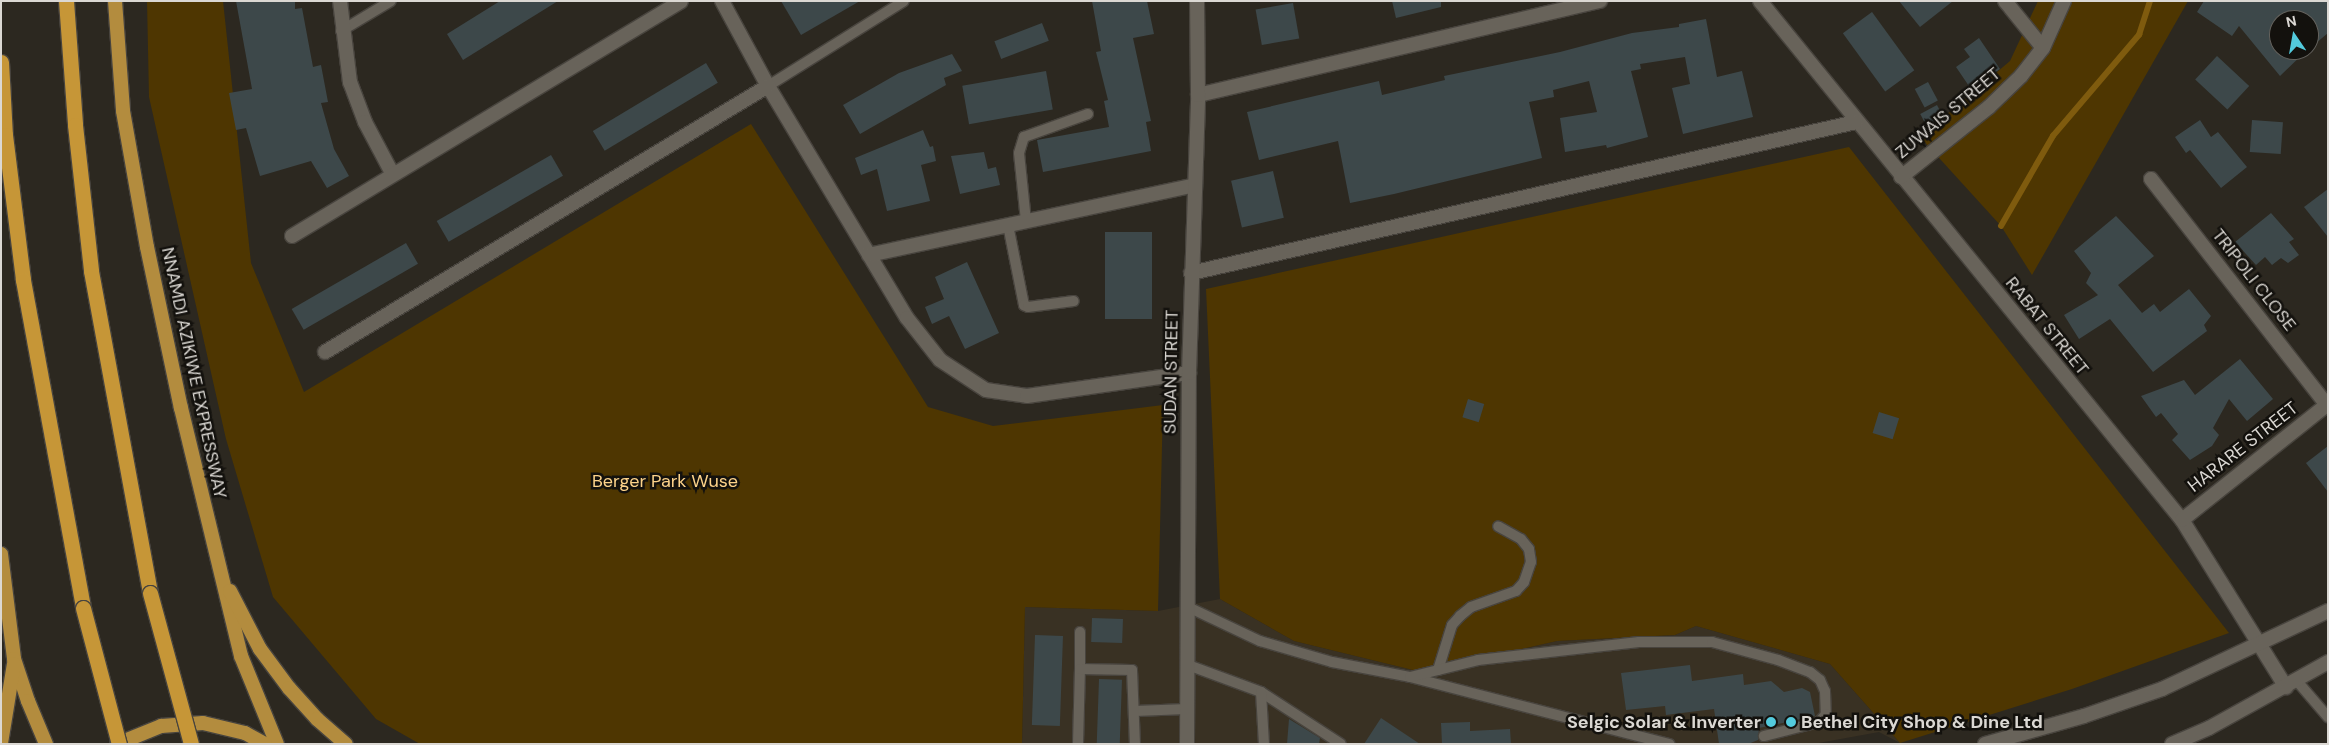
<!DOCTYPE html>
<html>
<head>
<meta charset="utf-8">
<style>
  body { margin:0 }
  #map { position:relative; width:2329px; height:745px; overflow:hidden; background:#2c2820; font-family:"DM Sans",sans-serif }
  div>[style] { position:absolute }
  .built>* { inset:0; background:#393123 }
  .green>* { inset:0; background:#4e3601 }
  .stream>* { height:5.5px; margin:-2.75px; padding:0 2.75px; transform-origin:2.75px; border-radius:2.75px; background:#7f5b0e }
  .building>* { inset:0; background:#3d484a; transform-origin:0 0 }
  .roads { filter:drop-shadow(1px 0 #48443e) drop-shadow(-1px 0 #48443e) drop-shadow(0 1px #48443e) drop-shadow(0 -1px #48443e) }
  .service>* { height:10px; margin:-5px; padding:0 5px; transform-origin:5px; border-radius:5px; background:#68635a }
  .minor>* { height:14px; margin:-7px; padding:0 7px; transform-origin:7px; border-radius:7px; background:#68635a }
  .secondary>* { height:14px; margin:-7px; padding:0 7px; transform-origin:7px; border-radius:7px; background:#68635a }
  .trunk>* { height:14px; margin:-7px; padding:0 7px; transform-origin:7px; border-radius:7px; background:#b38c3e }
  .motorway>* { height:15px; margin:-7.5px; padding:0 7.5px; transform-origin:7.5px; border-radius:7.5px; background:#c69637 }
  .bridges { filter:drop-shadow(1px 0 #48443e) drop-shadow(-1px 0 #48443e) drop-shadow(0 1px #48443e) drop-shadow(0 -1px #48443e) }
  .motorway-bridge>* { height:15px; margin:-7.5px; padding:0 7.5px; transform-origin:7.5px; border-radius:7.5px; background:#c69637 }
  .dots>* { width:14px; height:14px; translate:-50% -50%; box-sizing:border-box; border:2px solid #13110d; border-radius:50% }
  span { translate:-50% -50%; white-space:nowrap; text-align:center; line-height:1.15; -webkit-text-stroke:5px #13110d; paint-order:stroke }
  .street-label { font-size:18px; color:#dbd8d3 }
  .park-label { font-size:18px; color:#fdd38a }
  .poi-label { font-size:18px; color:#dbd8d3; font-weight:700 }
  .right { translate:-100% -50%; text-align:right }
  .left { translate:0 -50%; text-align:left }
  .frame { position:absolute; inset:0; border:2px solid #dbd8d3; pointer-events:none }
  .north { position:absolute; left:2269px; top:10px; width:50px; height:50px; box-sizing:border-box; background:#13110d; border:1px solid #63615c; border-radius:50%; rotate:348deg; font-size:14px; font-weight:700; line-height:20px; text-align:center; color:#dbd8d3 }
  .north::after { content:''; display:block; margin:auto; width:18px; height:22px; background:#53cadc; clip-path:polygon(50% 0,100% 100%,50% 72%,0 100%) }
</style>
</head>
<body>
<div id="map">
  <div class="built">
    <div style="clip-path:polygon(1220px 599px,1294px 641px,1421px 672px,1557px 641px,1675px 635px,1696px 626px,1830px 664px,1900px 743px,1879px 732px,1813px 744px,1022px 744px,1025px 607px,1158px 611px)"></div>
  </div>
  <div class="green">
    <div style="clip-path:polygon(147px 1px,223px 1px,251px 263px,304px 392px,751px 124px,928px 407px,993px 426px,1163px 405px,1158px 611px,1025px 607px,1022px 744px,420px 744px,376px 719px,273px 597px,226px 439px,149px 97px)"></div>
    <div style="clip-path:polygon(2038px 1px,2188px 1px,2032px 275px,2001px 226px,1920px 137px,2010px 61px)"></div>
    <div style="clip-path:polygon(1849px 147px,2229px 633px,2072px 689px,1900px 743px,1830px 664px,1696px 626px,1675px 635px,1557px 641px,1421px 672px,1294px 641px,1220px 599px,1206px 289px)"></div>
  </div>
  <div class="stream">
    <div style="left:2001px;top:226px;width:104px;rotate:-60deg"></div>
    <div style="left:2053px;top:136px;width:133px;rotate:-49.6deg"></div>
    <div style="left:2139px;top:35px;width:36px;rotate:-72deg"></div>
  </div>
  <div class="building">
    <div style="clip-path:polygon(236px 1px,295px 1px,295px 9px,302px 8px,313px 67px,321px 65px,328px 102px,321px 103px,334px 149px,349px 176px,327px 188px,311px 161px,260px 176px,246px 128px,236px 130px,229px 93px,252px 89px)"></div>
    <div style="clip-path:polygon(500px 1px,558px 1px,463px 60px,447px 34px)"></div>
    <div style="clip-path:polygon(781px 1px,860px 1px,801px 35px)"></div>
    <div style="clip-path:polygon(1092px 1px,1147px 1px,1154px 34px,1133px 38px,1151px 121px,1146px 122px,1151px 151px,1043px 172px,1037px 140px,1109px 127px,1104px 101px,1108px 100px,1096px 52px,1101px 51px)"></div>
    <div style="clip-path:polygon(1392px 1px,1441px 1px,1441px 7px,1396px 18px)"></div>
    <div style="clip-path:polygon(1899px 1px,1953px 1px,1920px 27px)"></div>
    <div style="clip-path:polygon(2204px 1px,2328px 1px,2328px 33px,2309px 49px,2309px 20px,2279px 20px,2279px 50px,2307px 50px,2280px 76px,2239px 26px,2232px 36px,2197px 12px)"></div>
    <div style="left:1293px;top:3px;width:36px;height:38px;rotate:80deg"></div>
    <div style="left:1872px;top:12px;width:72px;height:36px;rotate:54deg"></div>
    <div style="clip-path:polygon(1706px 19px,1717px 77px,1742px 71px,1753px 117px,1683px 134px,1672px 88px,1690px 84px,1685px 57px,1640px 64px,1641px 69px,1631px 71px,1648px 137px,1607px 148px,1606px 145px,1565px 152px,1560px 118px,1597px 112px,1589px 81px,1553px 90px,1554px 97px,1529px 102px,1542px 158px,1394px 194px,1350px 203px,1338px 141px,1259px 160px,1247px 112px,1379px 81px,1382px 95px,1445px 80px,1444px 76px,1560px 52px,1632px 33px,1679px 27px,1679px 24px)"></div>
    <div style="left:1042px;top:23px;width:19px;height:51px;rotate:69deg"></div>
    <div style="clip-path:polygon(1979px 38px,2000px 69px,1971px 89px,1956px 67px,1970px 57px,1964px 49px)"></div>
    <div style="clip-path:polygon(952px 54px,962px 71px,944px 78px,946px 85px,860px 134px,843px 105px,899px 73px)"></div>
    <div style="left:2217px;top:56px;width:44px;height:32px;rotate:43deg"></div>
    <div style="left:706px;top:63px;width:23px;height:132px;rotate:59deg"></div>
    <div style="left:1046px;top:71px;width:39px;height:85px;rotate:80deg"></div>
    <div style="left:1928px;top:82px;width:21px;height:15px;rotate:62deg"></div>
    <div style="left:1937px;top:105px;width:15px;height:19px;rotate:62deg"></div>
    <div style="clip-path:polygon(2200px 120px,2211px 137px,2218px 132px,2247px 167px,2221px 188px,2190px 150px,2186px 153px,2175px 137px)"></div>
    <div style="left:2252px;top:120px;width:31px;height:32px;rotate:4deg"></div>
    <div style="clip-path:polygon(923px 130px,930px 147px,933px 146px,936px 161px,921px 165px,930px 201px,887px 211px,877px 169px,861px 175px,855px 158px)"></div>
    <div style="clip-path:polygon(984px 152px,988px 169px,996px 167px,1000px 185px,960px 194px,951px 156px)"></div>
    <div style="left:551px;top:155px;width:24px;height:132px;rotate:60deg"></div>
    <div style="left:1273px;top:171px;width:48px;height:43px;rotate:77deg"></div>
    <div style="clip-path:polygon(2328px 189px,2328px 237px,2304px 207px)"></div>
    <div style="clip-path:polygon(2271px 213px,2294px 239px,2289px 242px,2299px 255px,2288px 263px,2281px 258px,2272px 265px,2265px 257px,2256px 265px,2235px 242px)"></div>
    <div style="clip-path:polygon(2116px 216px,2154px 256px,2118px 285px,2142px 313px,2154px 304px,2160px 312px,2189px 289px,2211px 316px,2204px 325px,2207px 331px,2153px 372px,2110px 319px,2079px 339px,2064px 315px,2098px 295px,2086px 283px,2091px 273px,2074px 251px)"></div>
    <div style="left:1105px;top:232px;width:47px;height:87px"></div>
    <div style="left:406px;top:243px;width:24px;height:132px;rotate:60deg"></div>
    <div style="clip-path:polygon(967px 262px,999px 333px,965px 349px,949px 316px,932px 324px,925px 307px,944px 299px,935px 277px)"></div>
    <div style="clip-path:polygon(2240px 359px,2273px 399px,2247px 421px,2229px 399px,2213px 428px,2219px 435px,2212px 446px,2190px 460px,2172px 440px,2178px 434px,2161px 413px,2156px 417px,2141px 396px,2184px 380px,2195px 395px)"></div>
    <div style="left:1468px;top:399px;width:17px;height:19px;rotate:17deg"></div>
    <div style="left:1879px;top:412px;width:21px;height:22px;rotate:17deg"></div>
    <div style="clip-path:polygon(2328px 446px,2328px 492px,2306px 463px)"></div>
    <div style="left:1092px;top:618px;width:31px;height:24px;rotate:2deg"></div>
    <div style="left:1035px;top:635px;width:28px;height:90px;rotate:2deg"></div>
    <div style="clip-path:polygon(1690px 665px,1692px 681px,1743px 674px,1744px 685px,1771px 681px,1784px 692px,1802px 688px,1810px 692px,1815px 716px,1759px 728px,1758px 740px,1748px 744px,1719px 744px,1714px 709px,1666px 715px,1665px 706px,1626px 710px,1621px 673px)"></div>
    <div style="left:1099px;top:679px;width:23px;height:65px;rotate:2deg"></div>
    <div style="clip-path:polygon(1381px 718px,1420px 744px,1364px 744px)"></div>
    <div style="clip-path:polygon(1289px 719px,1320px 738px,1319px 744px,1287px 744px)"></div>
    <div style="clip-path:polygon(1470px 722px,1470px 731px,1510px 729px,1511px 744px,1442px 744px,1441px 723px)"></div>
  </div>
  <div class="roads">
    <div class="service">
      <div style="left:341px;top:31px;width:58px;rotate:-31deg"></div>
      <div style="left:768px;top:86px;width:160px;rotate:-32deg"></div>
      <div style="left:1026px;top:221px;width:68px;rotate:-95.9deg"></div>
      <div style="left:1019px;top:153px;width:17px;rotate:-73deg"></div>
      <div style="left:1024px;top:137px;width:68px;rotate:-19.8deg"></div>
      <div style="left:1008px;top:225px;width:82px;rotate:78.7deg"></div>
      <div style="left:1024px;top:305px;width:4px;rotate:27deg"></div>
      <div style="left:1028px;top:307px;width:46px;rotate:-7.4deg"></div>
      <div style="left:1188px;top:607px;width:80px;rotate:25.3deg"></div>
      <div style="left:1260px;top:641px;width:75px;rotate:16.3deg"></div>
      <div style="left:1332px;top:662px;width:79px;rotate:10.9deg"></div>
      <div style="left:1410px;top:677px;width:268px;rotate:14.5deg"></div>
      <div style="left:1188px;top:665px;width:78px;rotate:20.3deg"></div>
      <div style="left:1261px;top:692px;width:95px;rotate:33deg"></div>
      <div style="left:1080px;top:669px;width:37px;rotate:-90deg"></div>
      <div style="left:1438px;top:670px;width:47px;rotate:-72.7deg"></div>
      <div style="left:1452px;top:625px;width:12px;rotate:-48deg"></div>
      <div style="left:1460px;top:616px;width:14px;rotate:-39deg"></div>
      <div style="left:1471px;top:607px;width:48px;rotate:-19.6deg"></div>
      <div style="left:1516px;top:591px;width:12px;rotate:-48deg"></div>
      <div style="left:1524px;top:582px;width:21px;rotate:-71deg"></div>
      <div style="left:1531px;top:562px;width:13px;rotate:-99deg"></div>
      <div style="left:1529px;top:549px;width:13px;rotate:-129deg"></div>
      <div style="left:1521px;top:539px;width:26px;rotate:-151deg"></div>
      <div style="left:1410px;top:677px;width:70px;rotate:-14deg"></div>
      <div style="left:1478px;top:660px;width:162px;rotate:-6.4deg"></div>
      <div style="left:1639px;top:642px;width:73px"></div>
      <div style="left:1712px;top:642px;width:68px;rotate:15.3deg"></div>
      <div style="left:1778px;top:660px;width:34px;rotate:21deg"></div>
      <div style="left:1810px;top:672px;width:13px;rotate:39deg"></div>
      <div style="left:1820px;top:680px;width:12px;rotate:66deg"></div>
      <div style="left:1825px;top:691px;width:23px;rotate:88deg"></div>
      <div style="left:1826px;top:714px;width:11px;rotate:131deg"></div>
      <div style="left:1819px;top:722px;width:57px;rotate:165.7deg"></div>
      <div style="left:2297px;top:681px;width:48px;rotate:49.3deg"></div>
      <div style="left:1261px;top:692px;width:52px;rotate:86.7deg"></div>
      <div style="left:1135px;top:711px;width:52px;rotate:-2.2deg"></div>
      <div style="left:1078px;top:744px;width:75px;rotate:-88.5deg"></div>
      <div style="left:1080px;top:669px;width:52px;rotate:1.1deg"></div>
      <div style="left:1132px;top:670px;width:74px;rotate:87.7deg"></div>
    </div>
    <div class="minor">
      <div style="left:340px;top:1px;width:82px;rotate:83deg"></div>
      <div style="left:350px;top:82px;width:43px;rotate:69.4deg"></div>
      <div style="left:365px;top:122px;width:58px;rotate:62.1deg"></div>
      <div style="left:722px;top:1px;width:97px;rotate:61.6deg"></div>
      <div style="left:768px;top:86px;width:270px;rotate:59.1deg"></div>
      <div style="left:907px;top:318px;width:53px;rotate:51.8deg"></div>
      <div style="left:940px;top:360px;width:55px;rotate:33.1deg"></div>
      <div style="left:986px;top:390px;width:41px;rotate:8.3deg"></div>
      <div style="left:1027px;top:396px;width:164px;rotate:-8.1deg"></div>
      <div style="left:1760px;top:1px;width:669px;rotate:50.89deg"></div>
      <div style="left:2182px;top:520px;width:197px;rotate:58.1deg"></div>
      <div style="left:2005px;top:1px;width:60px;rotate:51deg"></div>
      <div style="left:1198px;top:95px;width:413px;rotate:-13.2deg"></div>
      <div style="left:1901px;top:177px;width:112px;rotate:-38.5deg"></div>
      <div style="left:1989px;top:107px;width:45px;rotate:-44.1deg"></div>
      <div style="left:2021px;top:76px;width:36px;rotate:-52deg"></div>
      <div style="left:2043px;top:48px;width:51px;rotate:-65.9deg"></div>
      <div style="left:2151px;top:179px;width:286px;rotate:52.1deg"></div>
      <div style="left:292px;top:236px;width:454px;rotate:-31.1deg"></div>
      <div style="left:869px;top:255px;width:333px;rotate:-12.1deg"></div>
      <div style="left:1191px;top:273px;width:682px;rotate:-12.79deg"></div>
      <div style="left:325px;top:352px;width:517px;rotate:-30.98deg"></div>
      <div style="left:2182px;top:520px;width:186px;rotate:-38.5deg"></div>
      <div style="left:1187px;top:744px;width:371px;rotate:-89.7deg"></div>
      <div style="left:1189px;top:373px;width:278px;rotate:-88.1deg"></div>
      <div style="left:1198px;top:95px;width:94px;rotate:-90.6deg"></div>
    </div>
    <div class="secondary">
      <div style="left:1985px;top:744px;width:103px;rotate:-15.8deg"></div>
      <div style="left:2084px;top:716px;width:83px;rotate:-19.1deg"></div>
      <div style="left:2162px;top:689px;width:183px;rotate:-25.2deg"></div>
      <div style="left:2172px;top:744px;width:40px;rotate:-23.4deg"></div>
      <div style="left:2209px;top:728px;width:136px;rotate:-29deg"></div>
    </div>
    <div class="trunk">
      <div style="left:115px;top:1px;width:110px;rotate:85.8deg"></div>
      <div style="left:123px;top:111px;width:138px;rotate:80deg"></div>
      <div style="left:147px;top:247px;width:165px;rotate:78.1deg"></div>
      <div style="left:181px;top:408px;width:255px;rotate:76.4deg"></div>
      <div style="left:241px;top:656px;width:95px;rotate:67.8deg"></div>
      <div style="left:1px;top:554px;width:106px;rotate:82.9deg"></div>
      <div style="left:14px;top:659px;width:44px;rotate:71.6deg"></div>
      <div style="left:28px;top:701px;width:47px;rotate:67.3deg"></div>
      <div style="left:230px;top:591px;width:65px;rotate:62.7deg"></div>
      <div style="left:260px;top:649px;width:49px;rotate:53.4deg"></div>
      <div style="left:289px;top:688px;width:42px;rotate:47.9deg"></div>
      <div style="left:317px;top:719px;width:38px;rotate:41deg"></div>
      <div style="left:1px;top:743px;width:80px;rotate:-80.7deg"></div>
      <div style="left:117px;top:744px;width:48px;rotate:-22.2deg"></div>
      <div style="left:161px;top:726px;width:42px;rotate:-4.1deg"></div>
      <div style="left:203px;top:723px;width:43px;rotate:13.4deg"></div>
      <div style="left:245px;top:733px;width:23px;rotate:29deg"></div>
    </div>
    <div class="motorway">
      <div style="left:66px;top:1px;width:124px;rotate:85.8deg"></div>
      <div style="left:75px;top:125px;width:147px;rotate:83.7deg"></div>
      <div style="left:91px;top:271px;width:327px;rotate:79.6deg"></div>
      <div style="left:1px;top:62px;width:73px;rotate:86.9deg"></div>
      <div style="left:5px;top:135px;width:146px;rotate:82.9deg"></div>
      <div style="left:23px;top:280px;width:333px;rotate:79.6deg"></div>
    </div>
  </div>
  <div class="bridges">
    <div class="motorway-bridge">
      <div style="left:150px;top:593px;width:156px;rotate:74.8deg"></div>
      <div style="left:83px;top:608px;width:141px;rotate:75.2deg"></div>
    </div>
  </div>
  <div class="dots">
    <div style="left:1771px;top:722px;background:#53cadc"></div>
    <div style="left:1791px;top:722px;background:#53cadc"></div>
  </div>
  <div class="street-label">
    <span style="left:1948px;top:113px;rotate:-40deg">ZUWAIS STREET</span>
    <span style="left:2254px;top:280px;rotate:52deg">TRIPOLI CLOSE</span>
    <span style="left:2047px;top:326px;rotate:51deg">RABAT STREET</span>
    <span style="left:1171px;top:372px;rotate:-89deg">SUDAN STREET</span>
    <span style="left:194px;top:373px;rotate:78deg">NNAMDI AZIKIWE EXPRESSWAY</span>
    <span style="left:2243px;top:447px;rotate:-38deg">HARARE STREET</span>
  </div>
  <div class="park-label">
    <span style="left:665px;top:481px">Berger Park Wuse</span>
  </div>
  <div class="poi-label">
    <span class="right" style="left:1761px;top:722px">Selgic Solar &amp; Inverter</span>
    <span class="left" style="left:1801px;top:722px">Bethel City Shop &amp; Dine Ltd</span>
  </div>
  <div class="frame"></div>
  <div class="north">N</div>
</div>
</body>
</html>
